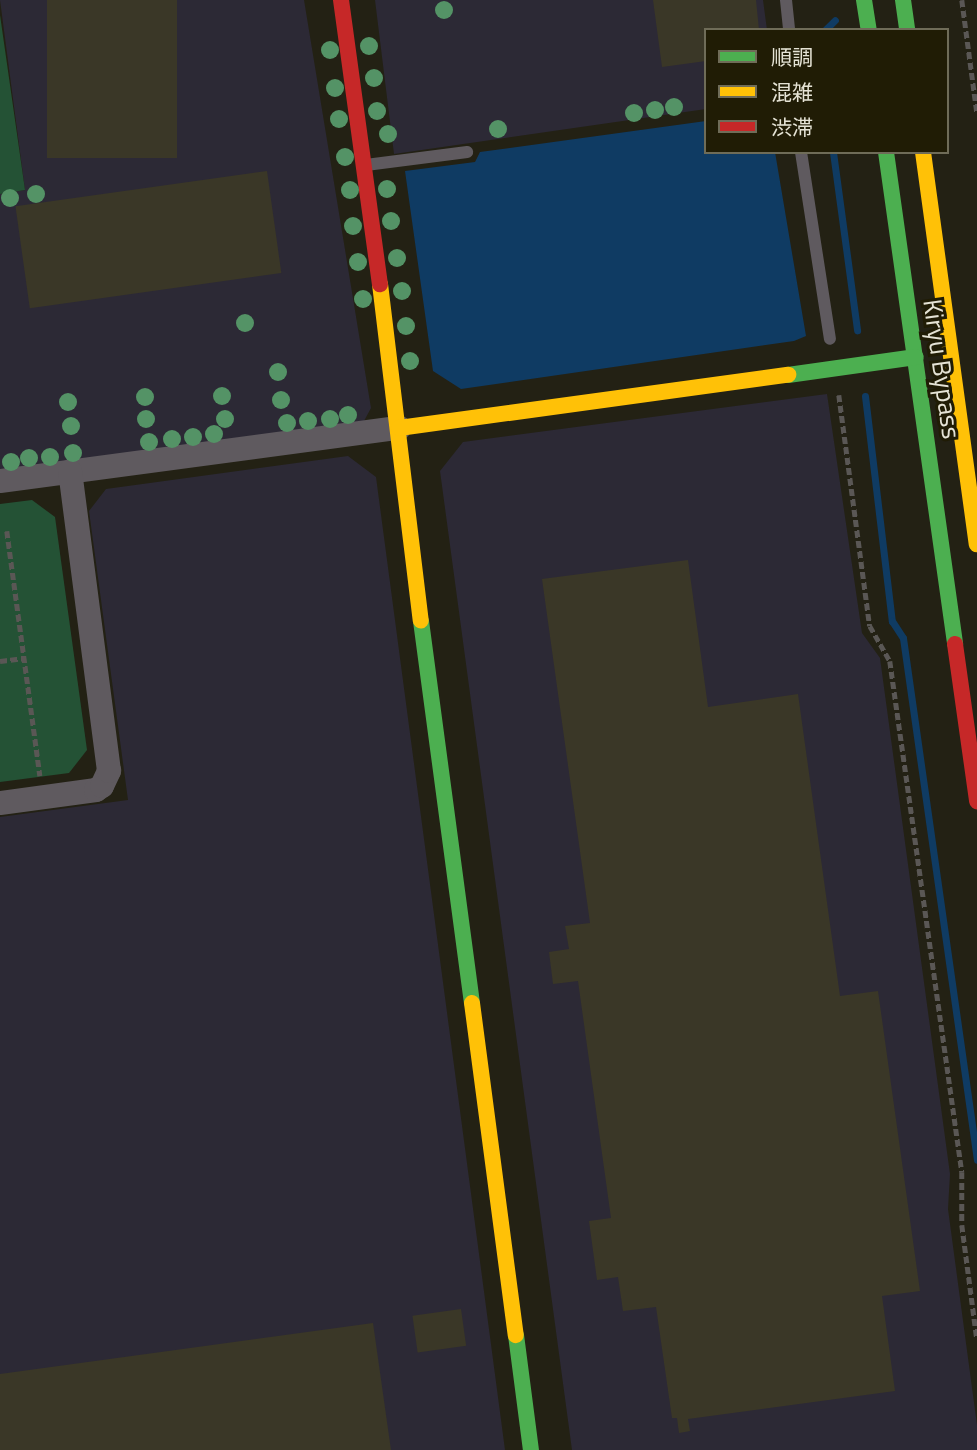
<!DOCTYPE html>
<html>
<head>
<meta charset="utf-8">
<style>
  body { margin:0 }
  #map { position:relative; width:977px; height:1450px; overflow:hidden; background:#232114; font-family:"Titillium Web","Noto Sans JP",sans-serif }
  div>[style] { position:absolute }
  .industrial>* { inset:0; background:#2c2935 }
  .green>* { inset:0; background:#245235 }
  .water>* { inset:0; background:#0f3b63 }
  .stream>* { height:7px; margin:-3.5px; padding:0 3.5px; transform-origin:3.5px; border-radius:3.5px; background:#0f3b63 }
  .building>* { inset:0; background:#3a3727; transform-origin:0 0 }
  .path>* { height:4.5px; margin-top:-2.25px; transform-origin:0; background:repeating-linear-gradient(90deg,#5a5755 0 7px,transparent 0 10.5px) }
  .lane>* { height:12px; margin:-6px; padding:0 6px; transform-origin:6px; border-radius:6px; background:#5f5a5f }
  .street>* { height:24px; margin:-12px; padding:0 12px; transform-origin:12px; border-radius:12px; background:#5f5a5f }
  .fast>* { height:16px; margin:-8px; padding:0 8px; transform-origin:8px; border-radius:8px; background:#4caf50 }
  .slow>* { height:16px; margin:-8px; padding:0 8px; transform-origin:8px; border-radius:8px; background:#ffc107 }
  .jam>* { height:16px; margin:-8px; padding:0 8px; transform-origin:8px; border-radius:8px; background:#c62828 }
  .trees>* { width:18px; height:18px; margin:-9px; border-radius:50%; background:#549366 }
  span { translate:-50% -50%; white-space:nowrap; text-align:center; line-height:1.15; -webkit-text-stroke:6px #201c05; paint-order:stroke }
  .street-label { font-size:26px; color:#e5e3d5 }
  .legend { position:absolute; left:704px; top:28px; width:245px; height:126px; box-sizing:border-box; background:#201c05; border:2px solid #6f6c58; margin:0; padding:9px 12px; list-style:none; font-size:21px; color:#e5e3d5 }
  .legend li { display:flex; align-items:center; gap:14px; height:35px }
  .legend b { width:35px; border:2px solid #6f6c58 }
</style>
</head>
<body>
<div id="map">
  <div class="industrial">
    <div style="clip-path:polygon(0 0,304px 0,371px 408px,364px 421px,0 472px,0 194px,25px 190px)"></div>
    <div style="clip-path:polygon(375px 0,763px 0,767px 30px,706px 30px,706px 109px,394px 154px)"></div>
    <div style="clip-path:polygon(827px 394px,862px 633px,880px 658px,950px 1174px,948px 1209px,977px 1425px,977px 1450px,572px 1450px,440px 471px,463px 442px)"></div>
    <div style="clip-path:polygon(348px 456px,376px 477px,505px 1450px,0 1450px,0 817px,128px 800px,89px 511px,106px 489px)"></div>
  </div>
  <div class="green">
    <div style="clip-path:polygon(0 15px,25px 190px,0 194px)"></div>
    <div style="clip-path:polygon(32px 500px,55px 517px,87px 750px,69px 773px,0 782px,0 504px)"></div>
  </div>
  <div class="water">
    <div style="clip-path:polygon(706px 121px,706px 152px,775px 152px,806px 336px,794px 341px,461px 389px,433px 371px,405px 171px,475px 162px,480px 152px)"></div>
  </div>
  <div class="stream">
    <div style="left:825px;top:30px;width:14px;rotate:-45deg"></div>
    <div style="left:833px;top:152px;width:180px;rotate:82.3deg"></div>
    <div style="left:865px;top:396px;width:227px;rotate:83.2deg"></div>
    <div style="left:892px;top:621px;width:20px;rotate:57deg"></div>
    <div style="left:903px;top:638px;width:527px;rotate:81.93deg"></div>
  </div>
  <div class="building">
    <div style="left:47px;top:0;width:130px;height:158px"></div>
    <div style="clip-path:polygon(653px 0,756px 0,759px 30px,706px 30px,706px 61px,662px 67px)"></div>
    <div style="left:267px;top:171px;width:103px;height:254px;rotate:82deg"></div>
    <div style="clip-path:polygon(688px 560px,708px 707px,798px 694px,840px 996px,878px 991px,920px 1291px,882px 1296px,895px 1391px,688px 1419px,690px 1431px,679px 1433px,677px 1418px,672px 1418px,656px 1307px,623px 1311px,618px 1277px,597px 1280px,589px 1221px,611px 1218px,578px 981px,553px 984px,549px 952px,569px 949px,565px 926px,590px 923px,542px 579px)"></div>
    <div style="left:461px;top:1309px;width:37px;height:49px;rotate:82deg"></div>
    <div style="clip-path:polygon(373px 1323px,391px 1450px,0 1450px,0 1374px)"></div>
  </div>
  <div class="path">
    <div style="left:962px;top:0;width:113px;rotate:82.4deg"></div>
    <div style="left:839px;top:395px;width:233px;rotate:82.4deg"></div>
    <div style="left:870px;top:626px;width:40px;rotate:60.3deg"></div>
    <div style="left:890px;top:661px;width:516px;rotate:81.98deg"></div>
    <div style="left:962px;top:1172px;width:53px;rotate:90deg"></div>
    <div style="left:962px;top:1225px;width:115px;rotate:82.5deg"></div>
    <div style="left:7px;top:531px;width:247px;rotate:82.3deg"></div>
    <div style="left:0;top:661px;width:23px;rotate:-7deg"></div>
  </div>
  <div class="lane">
    <div style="left:786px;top:0;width:30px;rotate:84deg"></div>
    <div style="left:801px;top:152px;width:189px;rotate:81.2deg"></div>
    <div style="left:366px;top:165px;width:102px;rotate:-7.3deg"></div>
  </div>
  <div class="street">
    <div style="left:0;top:481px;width:403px;rotate:-7.6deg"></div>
    <div style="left:0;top:803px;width:97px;rotate:-7.7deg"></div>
    <div style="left:96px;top:790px;width:7px;rotate:-34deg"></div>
    <div style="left:102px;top:786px;width:17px;rotate:-65deg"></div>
    <div style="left:109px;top:771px;width:302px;rotate:-97.4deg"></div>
  </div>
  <div class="fast">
    <div style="left:864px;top:0;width:30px;rotate:81deg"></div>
    <div style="left:903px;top:0;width:30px;rotate:82deg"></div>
    <div style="left:886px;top:152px;width:497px;rotate:82deg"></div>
    <div style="left:788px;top:375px;width:129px;rotate:-8deg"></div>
    <div style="left:421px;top:621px;width:385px;rotate:82.4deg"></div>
    <div style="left:516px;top:1335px;width:116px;rotate:82.6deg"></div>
  </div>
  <div class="slow">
    <div style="left:923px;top:152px;width:396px;rotate:82.2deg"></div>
    <div style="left:380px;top:284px;width:339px;rotate:83.1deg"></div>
    <div style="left:399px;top:428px;width:393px;rotate:-7.8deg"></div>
    <div style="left:472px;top:1003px;width:335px;rotate:82.5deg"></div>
  </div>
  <div class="jam">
    <div style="left:341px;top:0;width:287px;rotate:82.2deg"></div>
    <div style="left:955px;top:644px;width:159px;rotate:82deg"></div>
  </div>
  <div class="trees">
    <div style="left:444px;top:10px"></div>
    <div style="left:369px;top:46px"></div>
    <div style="left:330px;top:50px"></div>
    <div style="left:374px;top:78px"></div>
    <div style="left:335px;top:88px"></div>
    <div style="left:674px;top:107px"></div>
    <div style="left:655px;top:110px"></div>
    <div style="left:377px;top:111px"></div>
    <div style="left:634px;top:113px"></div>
    <div style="left:339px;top:119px"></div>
    <div style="left:498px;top:129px"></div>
    <div style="left:388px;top:134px"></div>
    <div style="left:345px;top:157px"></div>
    <div style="left:387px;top:189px"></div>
    <div style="left:350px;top:190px"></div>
    <div style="left:36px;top:194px"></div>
    <div style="left:10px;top:198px"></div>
    <div style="left:391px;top:221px"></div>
    <div style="left:353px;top:226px"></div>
    <div style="left:397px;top:258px"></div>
    <div style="left:358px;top:262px"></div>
    <div style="left:402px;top:291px"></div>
    <div style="left:363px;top:299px"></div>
    <div style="left:245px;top:323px"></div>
    <div style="left:406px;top:326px"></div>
    <div style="left:410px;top:361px"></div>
    <div style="left:278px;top:372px"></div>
    <div style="left:222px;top:396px"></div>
    <div style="left:145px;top:397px"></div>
    <div style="left:281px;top:400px"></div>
    <div style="left:68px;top:402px"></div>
    <div style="left:348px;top:415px"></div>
    <div style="left:146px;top:419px"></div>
    <div style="left:225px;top:419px"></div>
    <div style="left:330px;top:419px"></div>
    <div style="left:308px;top:421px"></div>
    <div style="left:287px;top:423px"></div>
    <div style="left:71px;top:426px"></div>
    <div style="left:214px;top:434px"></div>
    <div style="left:193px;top:437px"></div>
    <div style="left:172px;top:439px"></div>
    <div style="left:149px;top:442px"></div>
    <div style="left:73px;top:453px"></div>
    <div style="left:50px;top:457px"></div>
    <div style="left:29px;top:458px"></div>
    <div style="left:11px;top:462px"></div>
  </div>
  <div class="street-label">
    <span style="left:942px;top:369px;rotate:82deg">Kiryu Bypass</span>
  </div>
  <ul class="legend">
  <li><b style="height:9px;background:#4caf50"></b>順調</li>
  <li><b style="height:9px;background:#ffc107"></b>混雑</li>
  <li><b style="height:9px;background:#c62828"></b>渋滞</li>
  </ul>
</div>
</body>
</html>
